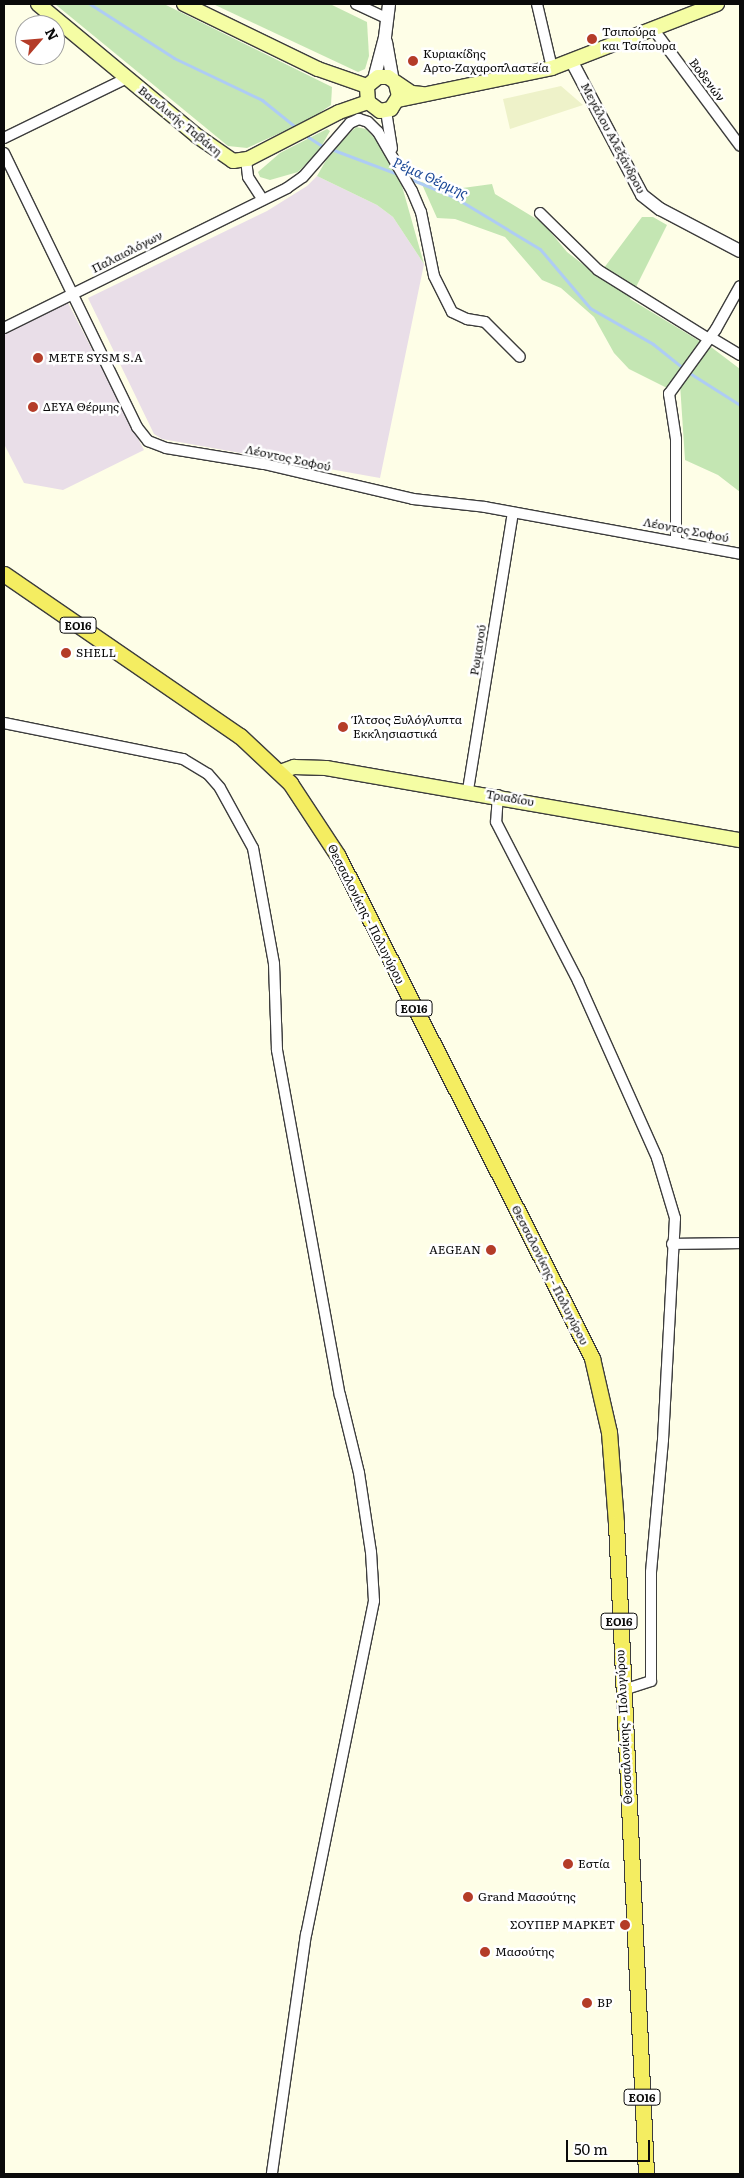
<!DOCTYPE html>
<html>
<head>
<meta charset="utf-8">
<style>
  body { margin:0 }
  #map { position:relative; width:744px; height:2178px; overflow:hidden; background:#fefee7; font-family:Literata,serif }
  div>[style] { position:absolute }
  .industrial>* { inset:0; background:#e9dee8 }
  .farmland>* { inset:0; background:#eef2c9 }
  .green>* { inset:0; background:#c4e6b3 }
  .stream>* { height:3px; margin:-1.5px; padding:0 1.5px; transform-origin:1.5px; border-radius:1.5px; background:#aeccf4 }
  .roads { filter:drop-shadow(1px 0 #3d3d3d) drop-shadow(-1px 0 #3d3d3d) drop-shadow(0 1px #3d3d3d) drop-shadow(0 -1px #3d3d3d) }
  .minor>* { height:10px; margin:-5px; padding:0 5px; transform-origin:5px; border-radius:5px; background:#fff }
  .tertiary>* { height:12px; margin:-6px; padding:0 6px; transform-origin:6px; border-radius:6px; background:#fff }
  .secondary>* { height:14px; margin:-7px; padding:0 7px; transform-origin:7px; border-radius:7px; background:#f5fda4 }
  .primary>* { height:15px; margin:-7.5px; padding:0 7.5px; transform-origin:7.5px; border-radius:7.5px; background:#f4ed61 }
  .dots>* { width:14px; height:14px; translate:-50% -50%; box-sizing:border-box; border:2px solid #fff; border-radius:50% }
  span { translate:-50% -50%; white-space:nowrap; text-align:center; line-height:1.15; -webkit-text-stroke:5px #fff; paint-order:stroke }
  .shield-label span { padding:1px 4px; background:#fff; border:1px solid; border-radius:4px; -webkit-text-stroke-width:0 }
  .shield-label { font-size:11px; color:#0a0a0a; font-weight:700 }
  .poi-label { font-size:12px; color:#0a0a0a }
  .left { translate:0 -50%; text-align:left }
  .right { translate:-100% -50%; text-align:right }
  .street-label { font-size:12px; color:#0a0a0a }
  .water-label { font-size:14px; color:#194796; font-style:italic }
  .frame { position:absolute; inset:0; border:5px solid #0a0a0a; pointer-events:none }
  .north { position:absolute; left:15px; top:15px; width:50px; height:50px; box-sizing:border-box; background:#fff; border:1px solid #9d9d9d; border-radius:50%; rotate:63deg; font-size:14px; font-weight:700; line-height:20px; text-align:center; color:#0a0a0a }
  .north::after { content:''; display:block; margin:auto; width:18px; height:22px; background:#b43c28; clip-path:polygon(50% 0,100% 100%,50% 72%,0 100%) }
  .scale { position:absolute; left:566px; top:2140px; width:84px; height:22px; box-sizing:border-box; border:2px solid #0a0a0a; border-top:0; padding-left:6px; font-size:15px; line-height:18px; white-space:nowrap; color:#0a0a0a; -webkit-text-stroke:4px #fff; paint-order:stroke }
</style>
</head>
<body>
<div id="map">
  <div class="industrial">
    <div style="clip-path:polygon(317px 176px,377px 205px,393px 217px,424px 264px,380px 478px,162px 439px,154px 434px,88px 298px,267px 211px,307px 186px)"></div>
    <div style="clip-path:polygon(67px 301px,144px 450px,63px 490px,24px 483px,4px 444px,4px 333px)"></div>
  </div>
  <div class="farmland">
    <div style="clip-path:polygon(561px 86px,583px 105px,510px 129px,503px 99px)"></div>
  </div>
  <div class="green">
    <div style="clip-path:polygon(55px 4px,164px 4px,332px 87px,331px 105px,309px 120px,247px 148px,228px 146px)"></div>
    <div style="clip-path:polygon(213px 4px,330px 4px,367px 22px,369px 56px,365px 69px,358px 72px)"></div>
    <div style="clip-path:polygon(356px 127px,366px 129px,380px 144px,400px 179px,424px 264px,393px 217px,377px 205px,317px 176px,332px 150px)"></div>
    <div style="clip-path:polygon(327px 129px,330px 131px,318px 152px,298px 172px,270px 180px,260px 177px,258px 172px,280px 153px)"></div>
    <div style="clip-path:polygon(421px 182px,448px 190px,492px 184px,495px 194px,543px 223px,567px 252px,598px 276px,642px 217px,653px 217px,667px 225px,630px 299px,701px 342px,667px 388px,629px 369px,614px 353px,594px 317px,561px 288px,542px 280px,505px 237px,455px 219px,437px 218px)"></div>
    <div style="clip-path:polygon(711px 347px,740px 369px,740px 492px,718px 475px,685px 460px,680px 384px)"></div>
  </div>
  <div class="stream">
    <div style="left:90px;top:4px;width:100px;rotate:32.7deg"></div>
    <div style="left:174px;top:58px;width:98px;rotate:25.5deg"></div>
    <div style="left:262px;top:100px;width:46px;rotate:38.9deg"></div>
    <div style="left:305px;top:135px;width:24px;rotate:33deg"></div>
    <div style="left:331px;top:149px;width:74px;rotate:20.6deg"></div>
    <div style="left:408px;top:178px;width:50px;rotate:22.4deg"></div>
    <div style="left:454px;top:197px;width:100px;rotate:31.2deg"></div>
    <div style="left:540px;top:249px;width:77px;rotate:49.7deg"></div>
    <div style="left:590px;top:308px;width:73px;rotate:29.7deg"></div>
    <div style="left:653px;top:344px;width:45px;rotate:38.7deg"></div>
    <div style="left:688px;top:372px;width:62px;rotate:32.4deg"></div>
  </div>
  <div class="roads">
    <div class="minor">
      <div style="left:356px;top:4px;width:35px;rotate:25deg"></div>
      <div style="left:537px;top:4px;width:66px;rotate:76.8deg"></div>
      <div style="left:654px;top:30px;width:144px;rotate:53.4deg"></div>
      <div style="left:386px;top:111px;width:38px;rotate:81deg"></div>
      <div style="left:4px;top:138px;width:137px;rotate:-26deg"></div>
      <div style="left:4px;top:153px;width:305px;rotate:64.1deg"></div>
      <div style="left:137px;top:427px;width:18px;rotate:52deg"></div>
      <div style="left:148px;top:441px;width:19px;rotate:21deg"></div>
      <div style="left:166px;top:448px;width:99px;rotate:9.3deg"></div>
      <div style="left:264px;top:464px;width:153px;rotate:13.2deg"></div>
      <div style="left:413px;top:499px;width:72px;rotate:6.3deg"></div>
      <div style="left:485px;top:507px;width:259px;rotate:10.4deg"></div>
      <div style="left:246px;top:160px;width:17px;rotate:83deg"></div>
      <div style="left:248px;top:177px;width:27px;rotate:57deg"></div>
      <div style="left:540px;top:213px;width:81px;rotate:44.5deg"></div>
      <div style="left:598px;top:270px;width:131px;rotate:31.9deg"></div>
      <div style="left:4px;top:328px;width:316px;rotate:-26.3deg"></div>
      <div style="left:287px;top:188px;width:19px;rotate:-35deg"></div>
      <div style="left:303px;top:177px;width:72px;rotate:-49deg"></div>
      <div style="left:350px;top:123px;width:10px;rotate:-24deg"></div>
      <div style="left:359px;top:119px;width:9px;rotate:18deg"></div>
      <div style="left:368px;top:122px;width:14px;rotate:45deg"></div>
      <div style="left:378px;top:132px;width:68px;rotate:60deg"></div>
      <div style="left:412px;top:191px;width:23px;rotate:67deg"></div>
      <div style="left:421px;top:212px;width:65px;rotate:78.5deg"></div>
      <div style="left:434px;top:276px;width:40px;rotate:63.4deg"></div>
      <div style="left:452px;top:312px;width:17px;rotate:25deg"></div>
      <div style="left:467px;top:319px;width:18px;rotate:9deg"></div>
      <div style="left:485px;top:322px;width:49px;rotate:45deg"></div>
      <div style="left:710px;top:337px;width:35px;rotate:31deg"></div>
      <div style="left:676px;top:540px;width:101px;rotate:-90deg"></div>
      <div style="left:676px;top:439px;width:46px;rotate:-98.8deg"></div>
      <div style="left:669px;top:394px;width:80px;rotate:-54.1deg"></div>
      <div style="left:716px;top:329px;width:49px;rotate:-60.8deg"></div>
      <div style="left:4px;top:723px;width:183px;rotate:11.4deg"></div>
      <div style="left:183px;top:759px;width:29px;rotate:31deg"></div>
      <div style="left:208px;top:774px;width:18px;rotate:49deg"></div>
      <div style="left:220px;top:788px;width:68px;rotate:61.2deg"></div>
      <div style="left:253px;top:848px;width:118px;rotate:79.7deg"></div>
      <div style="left:274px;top:964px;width:86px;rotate:88deg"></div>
      <div style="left:277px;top:1050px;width:351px;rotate:79.7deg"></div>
      <div style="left:340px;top:1395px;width:80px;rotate:76.3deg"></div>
      <div style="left:359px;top:1473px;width:80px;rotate:81.4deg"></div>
      <div style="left:371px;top:1552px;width:49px;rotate:86.5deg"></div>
      <div style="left:374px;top:1601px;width:340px;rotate:101.5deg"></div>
      <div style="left:306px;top:1934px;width:242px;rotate:98.1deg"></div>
      <div style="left:468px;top:790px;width:281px;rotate:-80.8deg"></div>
      <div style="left:498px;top:795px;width:27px;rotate:94deg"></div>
      <div style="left:496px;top:822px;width:179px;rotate:62.7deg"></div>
      <div style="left:578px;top:981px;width:194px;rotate:65.9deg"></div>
      <div style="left:657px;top:1158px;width:63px;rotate:73.3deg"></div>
      <div style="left:675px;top:1218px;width:222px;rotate:93.1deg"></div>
      <div style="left:663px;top:1440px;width:133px;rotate:95.2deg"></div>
      <div style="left:651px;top:1572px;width:109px;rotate:90deg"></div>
      <div style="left:651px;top:1681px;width:29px;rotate:162deg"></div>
      <div style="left:672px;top:1244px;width:68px;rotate:-0.8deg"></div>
    </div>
    <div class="tertiary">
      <div style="left:386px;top:42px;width:39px;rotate:80deg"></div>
      <div style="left:572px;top:62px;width:150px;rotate:62.2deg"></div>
      <div style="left:642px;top:195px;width:23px;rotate:38deg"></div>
      <div style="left:660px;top:209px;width:90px;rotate:27.7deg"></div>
      <div style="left:374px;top:79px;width:43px;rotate:-75.3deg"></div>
      <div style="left:385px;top:37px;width:33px;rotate:-83deg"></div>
    </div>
    <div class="secondary">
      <div style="left:38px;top:4px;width:207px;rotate:39.7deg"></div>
      <div style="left:197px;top:136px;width:44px;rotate:34.8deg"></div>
      <div style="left:233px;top:161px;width:15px;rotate:-8deg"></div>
      <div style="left:248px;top:159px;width:102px;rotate:-27.3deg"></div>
      <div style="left:339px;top:112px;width:31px;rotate:-19deg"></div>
      <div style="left:184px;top:4px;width:149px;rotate:25.9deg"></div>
      <div style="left:318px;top:69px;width:52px;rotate:19.1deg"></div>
      <div style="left:396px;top:84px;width:12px;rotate:76deg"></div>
      <div style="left:399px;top:96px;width:15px;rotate:122deg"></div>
      <div style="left:391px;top:109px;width:11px;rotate:170deg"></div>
      <div style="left:380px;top:111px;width:15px;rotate:-143deg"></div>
      <div style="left:368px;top:102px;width:16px;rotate:-94deg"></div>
      <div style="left:367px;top:86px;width:14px;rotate:-39deg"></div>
      <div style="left:378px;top:77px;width:10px"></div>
      <div style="left:388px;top:77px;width:29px;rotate:34deg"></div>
      <div style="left:412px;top:93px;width:10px;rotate:6deg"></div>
      <div style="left:398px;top:100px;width:157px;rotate:-11.7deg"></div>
      <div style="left:552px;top:68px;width:177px;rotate:-21.2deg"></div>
      <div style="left:280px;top:772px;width:15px;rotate:-20deg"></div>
      <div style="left:294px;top:767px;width:32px;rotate:2deg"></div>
      <div style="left:326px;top:768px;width:420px;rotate:9.9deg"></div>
    </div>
    <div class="primary">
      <div style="left:4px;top:574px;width:286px;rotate:34.5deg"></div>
      <div style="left:240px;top:736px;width:69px;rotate:43.2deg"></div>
      <div style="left:290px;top:783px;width:87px;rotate:56.7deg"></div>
      <div style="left:338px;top:856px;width:563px;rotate:63.16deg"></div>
      <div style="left:592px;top:1358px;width:76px;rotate:77.1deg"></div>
      <div style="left:609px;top:1432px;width:91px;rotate:85.6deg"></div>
      <div style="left:616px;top:1523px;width:652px;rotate:87.36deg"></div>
    </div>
  </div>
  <div class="dots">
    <div style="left:592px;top:39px;background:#b43c28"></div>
    <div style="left:413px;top:61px;background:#b43c28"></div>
    <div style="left:38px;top:358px;background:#b43c28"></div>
    <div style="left:33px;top:407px;background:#b43c28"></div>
    <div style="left:66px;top:653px;background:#b43c28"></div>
    <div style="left:343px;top:727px;background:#b43c28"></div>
    <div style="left:491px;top:1250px;background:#b43c28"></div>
    <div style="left:568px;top:1864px;background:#b43c28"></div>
    <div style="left:468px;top:1897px;background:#b43c28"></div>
    <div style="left:625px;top:1925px;background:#b43c28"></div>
    <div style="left:485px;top:1952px;background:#b43c28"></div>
    <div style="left:587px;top:2003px;background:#b43c28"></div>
  </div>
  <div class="shield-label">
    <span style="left:78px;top:625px">ΕΟ16</span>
    <span style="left:414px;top:1008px">ΕΟ16</span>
    <span style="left:619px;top:1621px">ΕΟ16</span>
    <span style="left:642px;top:2097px">ΕΟ16</span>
  </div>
  <div class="poi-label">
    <span class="left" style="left:602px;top:39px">Τσιπούρα<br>και Τσίπουρα</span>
    <span class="left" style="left:423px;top:61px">Κυριακίδης<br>Αρτο-Ζαχαροπλαστεία</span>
    <span class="left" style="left:48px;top:358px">METE SYSM S.A</span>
    <span class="left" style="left:43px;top:407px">ΔΕΥΑ Θέρμης</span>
    <span class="left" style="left:76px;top:653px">SHELL</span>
    <span class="left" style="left:353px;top:727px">Ίλτσος Ξυλόγλυπτα<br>Εκκλησιαστικά</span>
    <span class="right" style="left:481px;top:1250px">AEGEAN</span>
    <span class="left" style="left:578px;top:1864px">Εστία</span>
    <span class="left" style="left:478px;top:1897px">Grand Μασούτης</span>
    <span class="right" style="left:615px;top:1925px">ΣΟΥΠΕΡ ΜΑΡΚΕΤ</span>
    <span class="left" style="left:495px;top:1952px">Μασούτης</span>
    <span class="left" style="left:597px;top:2003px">BP</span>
  </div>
  <div class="street-label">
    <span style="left:707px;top:80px;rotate:53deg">Βοδενών</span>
    <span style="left:180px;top:121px;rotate:39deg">Βασιλικής Ταβάκη</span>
    <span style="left:613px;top:138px;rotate:62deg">Μεγάλου Αλεξάνδρου</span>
    <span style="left:127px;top:252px;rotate:-27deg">Παλαιολόγων</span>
    <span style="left:288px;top:458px;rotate:12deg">Λέοντος Σοφού</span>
    <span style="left:686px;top:530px;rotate:11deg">Λέοντος Σοφού</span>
    <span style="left:478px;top:650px;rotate:-81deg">Ρωμανού</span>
    <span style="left:510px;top:798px;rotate:10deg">Τριαδίου</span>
    <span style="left:366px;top:914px;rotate:63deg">Θεσσαλονίκης - Πολυγύρου</span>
    <span style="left:550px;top:1275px;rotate:63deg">Θεσσαλονίκης - Πολυγύρου</span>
    <span style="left:624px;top:1727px;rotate:-93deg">Θεσσαλονίκης - Πολυγύρου</span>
  </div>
  <div class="water-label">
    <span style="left:431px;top:177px;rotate:24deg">Ρέμα Θέρμης</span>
  </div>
  <div class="frame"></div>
  <div class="north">N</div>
  <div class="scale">50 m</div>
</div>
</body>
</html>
